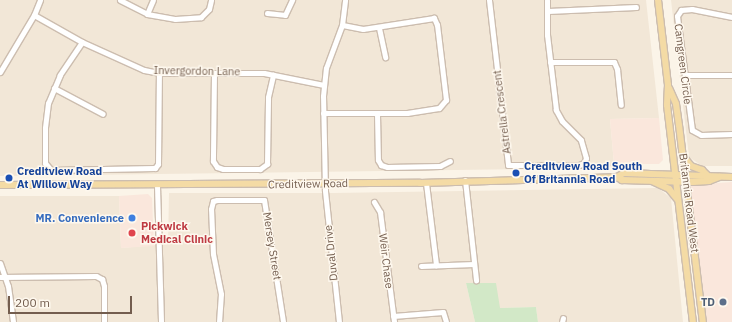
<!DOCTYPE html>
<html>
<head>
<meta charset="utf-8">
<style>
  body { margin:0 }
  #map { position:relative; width:732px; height:322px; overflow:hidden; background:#fbf4e8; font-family:"IBM Plex Sans",sans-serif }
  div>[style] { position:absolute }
  .residential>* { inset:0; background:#f2e7d7 }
  .commercial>* { inset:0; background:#fae7dc }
  .green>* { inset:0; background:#d2e8c7 }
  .roads { filter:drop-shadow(1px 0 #ccbdaf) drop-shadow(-1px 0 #ccbdaf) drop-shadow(0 1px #ccbdaf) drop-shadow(0 -1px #ccbdaf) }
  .minor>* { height:5px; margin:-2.5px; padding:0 2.5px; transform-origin:2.5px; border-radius:2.5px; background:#fff }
  .major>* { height:6px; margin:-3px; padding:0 3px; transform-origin:3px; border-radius:3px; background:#f4dba5 }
  .dots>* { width:11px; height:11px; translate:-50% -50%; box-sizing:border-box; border:2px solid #fef8ee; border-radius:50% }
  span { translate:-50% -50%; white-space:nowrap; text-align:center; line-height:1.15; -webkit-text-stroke:3px #fef8ee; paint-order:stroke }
  .street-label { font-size:11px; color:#735d4e }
  .transit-label { font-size:11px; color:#164399; font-weight:700 }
  .left { translate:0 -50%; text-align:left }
  .shop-label { font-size:11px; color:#366cbe; font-weight:700 }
  .right { translate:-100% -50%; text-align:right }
  .health-label { font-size:11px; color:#be3a42; font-weight:700 }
  .service-label { font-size:11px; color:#4e5e75; font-weight:700 }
  .scale { position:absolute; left:8px; top:296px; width:124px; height:18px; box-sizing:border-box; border:2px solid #735d4e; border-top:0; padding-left:5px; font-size:12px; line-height:14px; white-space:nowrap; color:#735d4e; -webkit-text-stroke:3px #fef8ee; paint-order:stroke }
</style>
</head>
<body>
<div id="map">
  <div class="residential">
    <div style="clip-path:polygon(0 0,646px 0,659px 118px,610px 119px,614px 164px,608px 168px,0 176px)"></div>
    <div style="clip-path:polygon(671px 0,732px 0,732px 166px,702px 166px,689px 157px)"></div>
    <div style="clip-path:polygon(658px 188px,671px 198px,683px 322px,538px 322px,536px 307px,499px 308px,495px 283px,466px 283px,475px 322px,0 322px,0 196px,119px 196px,121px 248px,168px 244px,169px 193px,333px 193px)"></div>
  </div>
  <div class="commercial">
    <div style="clip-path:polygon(659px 118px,663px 160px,659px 164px,614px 164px,610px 119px)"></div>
    <div style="clip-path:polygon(732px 182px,732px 322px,707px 322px,690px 185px)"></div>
    <div style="clip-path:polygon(148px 194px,152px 198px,154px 246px,121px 248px,119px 196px)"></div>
  </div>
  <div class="green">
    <div style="clip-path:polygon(466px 283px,496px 283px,500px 308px,536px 307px,538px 322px,475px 322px)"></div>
  </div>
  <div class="roads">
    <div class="minor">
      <div style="left:120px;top:0;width:30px;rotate:27deg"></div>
      <div style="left:147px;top:14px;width:28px;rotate:10deg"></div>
      <div style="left:175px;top:19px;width:26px;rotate:-4deg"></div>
      <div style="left:201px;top:17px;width:11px;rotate:-45deg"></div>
      <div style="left:209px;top:9px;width:9px;rotate:-77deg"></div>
      <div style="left:489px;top:0;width:166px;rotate:83.4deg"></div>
      <div style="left:508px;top:165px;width:71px"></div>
      <div style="left:579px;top:165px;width:5px;rotate:-22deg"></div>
      <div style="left:584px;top:163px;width:5px;rotate:-68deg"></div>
      <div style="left:586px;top:158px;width:19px;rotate:-106deg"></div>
      <div style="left:581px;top:140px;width:27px;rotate:-135deg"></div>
      <div style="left:562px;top:121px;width:13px;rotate:-119deg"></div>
      <div style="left:556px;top:110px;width:76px;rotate:-96.8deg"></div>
      <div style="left:547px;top:35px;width:35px;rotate:-90deg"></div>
      <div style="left:548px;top:11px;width:88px;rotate:-2.6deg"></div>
      <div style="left:267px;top:13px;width:18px;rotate:6deg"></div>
      <div style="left:285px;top:15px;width:17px;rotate:-65deg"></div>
      <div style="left:147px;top:14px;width:15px;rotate:-67deg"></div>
      <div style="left:34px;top:15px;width:55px;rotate:29.4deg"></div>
      <div style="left:82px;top:42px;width:68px;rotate:24.3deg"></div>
      <div style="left:144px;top:70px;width:15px;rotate:11deg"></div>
      <div style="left:159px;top:73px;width:105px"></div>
      <div style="left:264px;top:73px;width:61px;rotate:11.3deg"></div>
      <div style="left:732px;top:17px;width:41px;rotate:-168.7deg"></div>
      <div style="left:692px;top:9px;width:11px;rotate:175deg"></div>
      <div style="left:681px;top:10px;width:7px;rotate:124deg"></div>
      <div style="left:677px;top:16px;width:115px;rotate:82.5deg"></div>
      <div style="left:692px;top:130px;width:10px;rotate:29deg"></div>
      <div style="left:701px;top:135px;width:31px;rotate:-2deg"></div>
      <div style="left:379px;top:28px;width:30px;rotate:78deg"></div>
      <div style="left:82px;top:42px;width:40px;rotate:124deg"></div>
      <div style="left:60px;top:75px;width:30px;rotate:113deg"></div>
      <div style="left:48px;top:103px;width:25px;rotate:97deg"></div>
      <div style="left:45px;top:128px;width:35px;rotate:90deg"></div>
      <div style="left:45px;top:163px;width:9px;rotate:49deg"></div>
      <div style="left:51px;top:170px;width:104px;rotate:-1.1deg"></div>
      <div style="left:155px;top:168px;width:5px;rotate:-53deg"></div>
      <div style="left:158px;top:164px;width:91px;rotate:-89.4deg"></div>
      <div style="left:550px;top:62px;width:64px"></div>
      <div style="left:614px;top:62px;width:8px;rotate:67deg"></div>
      <div style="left:617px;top:69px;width:36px;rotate:84deg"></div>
      <div style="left:0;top:72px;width:66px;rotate:-59.2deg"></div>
      <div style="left:34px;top:15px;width:16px;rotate:-68deg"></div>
      <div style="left:214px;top:73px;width:88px;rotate:90.7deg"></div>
      <div style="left:213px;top:161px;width:7px;rotate:56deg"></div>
      <div style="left:217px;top:167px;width:6px;rotate:18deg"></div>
      <div style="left:223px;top:169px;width:37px"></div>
      <div style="left:260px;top:169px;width:9px;rotate:-36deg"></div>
      <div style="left:267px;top:164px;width:67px;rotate:-89.1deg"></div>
      <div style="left:268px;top:97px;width:23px;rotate:-77deg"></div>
      <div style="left:685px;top:75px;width:47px"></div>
      <div style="left:54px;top:88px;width:55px;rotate:28deg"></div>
      <div style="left:323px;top:113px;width:84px"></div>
      <div style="left:407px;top:113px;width:32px;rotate:-9deg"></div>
      <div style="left:439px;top:108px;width:11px;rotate:-49deg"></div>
      <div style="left:446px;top:100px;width:76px;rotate:-96.8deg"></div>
      <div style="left:437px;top:25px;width:8px;rotate:-113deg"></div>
      <div style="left:434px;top:18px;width:72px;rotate:171.2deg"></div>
      <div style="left:363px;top:29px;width:21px;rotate:-169deg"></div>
      <div style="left:377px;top:114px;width:46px;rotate:88.8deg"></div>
      <div style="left:378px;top:160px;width:6px;rotate:59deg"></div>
      <div style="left:381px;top:165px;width:6px;rotate:18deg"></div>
      <div style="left:387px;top:167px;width:53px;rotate:-1.1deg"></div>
      <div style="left:440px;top:166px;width:11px;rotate:-27deg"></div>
      <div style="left:465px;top:180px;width:101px;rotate:83.7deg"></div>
      <div style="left:426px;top:183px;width:83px;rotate:83deg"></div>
      <div style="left:157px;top:186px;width:136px;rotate:88.3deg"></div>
      <div style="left:374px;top:202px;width:12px;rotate:59deg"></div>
      <div style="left:380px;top:212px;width:111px;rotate:82.7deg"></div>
      <div style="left:0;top:263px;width:24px;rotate:71deg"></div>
      <div style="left:8px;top:286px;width:36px;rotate:82deg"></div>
      <div style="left:421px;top:266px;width:53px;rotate:-2.2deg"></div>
      <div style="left:0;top:277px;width:96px;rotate:-0.6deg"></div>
      <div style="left:96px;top:276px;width:7px;rotate:27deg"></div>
      <div style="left:102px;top:279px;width:7px;rotate:74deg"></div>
      <div style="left:104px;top:286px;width:36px;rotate:90deg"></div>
      <div style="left:393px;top:316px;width:50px;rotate:-4.6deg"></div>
      <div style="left:443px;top:312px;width:10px;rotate:73deg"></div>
      <div style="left:219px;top:322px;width:28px;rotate:-86deg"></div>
      <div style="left:221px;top:294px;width:41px;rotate:-101.3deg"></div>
      <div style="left:213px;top:254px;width:45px;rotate:-92.5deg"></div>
      <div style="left:211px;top:209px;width:8px;rotate:-76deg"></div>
      <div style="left:213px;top:201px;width:4px;rotate:-14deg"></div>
      <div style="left:217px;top:200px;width:47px"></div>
      <div style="left:264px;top:200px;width:123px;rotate:81.1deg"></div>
      <div style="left:339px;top:322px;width:133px;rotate:-96.1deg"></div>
      <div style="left:325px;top:190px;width:94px;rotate:-91.2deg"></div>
      <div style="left:323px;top:96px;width:28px;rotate:-84deg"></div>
      <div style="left:326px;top:68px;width:46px;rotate:-69.6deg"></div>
      <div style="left:342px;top:25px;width:25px;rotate:-83deg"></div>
      <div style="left:562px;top:322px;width:4px;rotate:-76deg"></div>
    </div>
    <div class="major">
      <div style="left:658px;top:0;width:86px;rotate:83.3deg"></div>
      <div style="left:668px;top:85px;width:20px;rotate:93deg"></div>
      <div style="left:667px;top:105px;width:219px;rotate:83.2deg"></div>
      <div style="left:669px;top:88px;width:17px;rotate:66deg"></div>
      <div style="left:676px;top:104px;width:21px;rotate:82deg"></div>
      <div style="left:679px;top:125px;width:198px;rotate:83.1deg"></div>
      <div style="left:684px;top:157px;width:11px;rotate:52deg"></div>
      <div style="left:691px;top:166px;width:12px;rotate:20deg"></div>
      <div style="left:702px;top:170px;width:7px;rotate:45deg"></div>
      <div style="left:617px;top:177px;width:6px;rotate:31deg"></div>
      <div style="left:622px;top:180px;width:71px;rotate:1.6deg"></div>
      <div style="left:693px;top:182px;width:16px;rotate:-4deg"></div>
      <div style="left:709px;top:181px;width:11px;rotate:-22deg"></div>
      <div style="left:652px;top:181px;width:19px;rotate:25deg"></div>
      <div style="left:669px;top:189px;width:13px;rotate:51deg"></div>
      <div style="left:0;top:185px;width:420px;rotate:-0.3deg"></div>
      <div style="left:420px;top:183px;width:197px;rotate:-1.7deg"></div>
      <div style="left:617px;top:177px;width:8px;rotate:-30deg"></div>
      <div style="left:624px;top:173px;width:108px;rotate:2.1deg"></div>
    </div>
  </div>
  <div class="dots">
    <div style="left:516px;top:173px;background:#1a4fb4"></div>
    <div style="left:9px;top:178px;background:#1a4fb4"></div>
    <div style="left:132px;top:218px;background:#3f7fe0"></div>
    <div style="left:132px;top:233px;background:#e0444e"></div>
    <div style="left:723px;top:302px;background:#5c6f8a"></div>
  </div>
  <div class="street-label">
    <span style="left:683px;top:64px;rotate:83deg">Camgreen Circle</span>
    <span style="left:197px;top:71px;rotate:1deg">Invergordon Lane</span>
    <span style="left:502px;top:112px;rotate:-97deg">Astrella Crescent</span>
    <span style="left:308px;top:184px;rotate:-1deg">Creditview Road</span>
    <span style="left:689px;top:203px;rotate:83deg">Britannia Road West</span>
    <span style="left:272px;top:246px;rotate:81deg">Mersey Street</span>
    <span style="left:331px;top:253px;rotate:-96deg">Duval Drive</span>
    <span style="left:386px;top:261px;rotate:83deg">Weir Chase</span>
  </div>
  <div class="transit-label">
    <span class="left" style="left:524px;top:173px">Creditview Road South<br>Of Britannia Road</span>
    <span class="left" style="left:17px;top:178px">Creditview Road<br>At Willow Way</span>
  </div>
  <div class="shop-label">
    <span class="right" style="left:124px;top:218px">MR. Convenience</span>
  </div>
  <div class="health-label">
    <span class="left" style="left:141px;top:233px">Pickwick<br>Medical Clinic</span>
  </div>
  <div class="service-label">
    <span class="right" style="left:715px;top:302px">TD</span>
  </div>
  <div class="scale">200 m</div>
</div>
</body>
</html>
